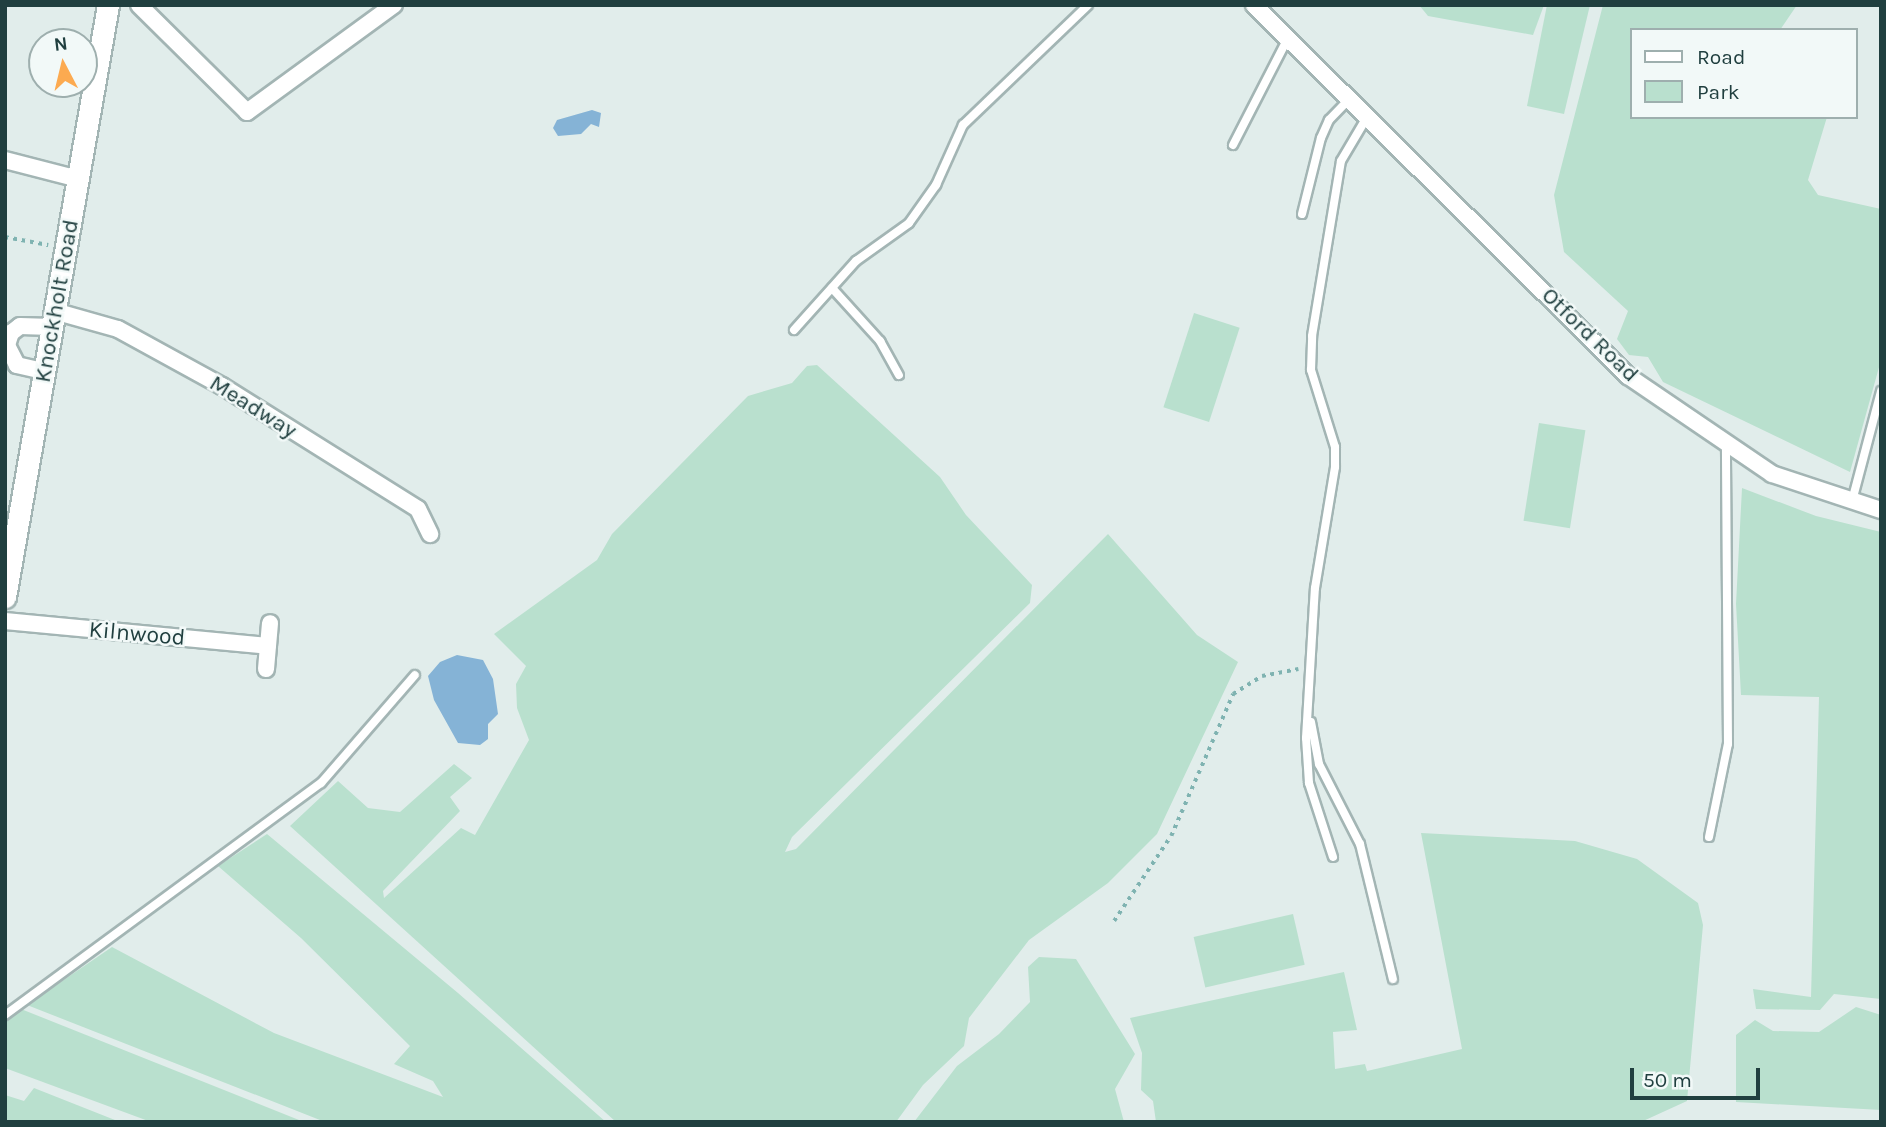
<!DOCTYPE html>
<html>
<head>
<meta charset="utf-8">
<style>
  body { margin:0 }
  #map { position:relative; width:1886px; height:1127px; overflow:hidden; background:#e1edeb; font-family:Karla,sans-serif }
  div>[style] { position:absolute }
  .green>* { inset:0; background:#b9e0ce; transform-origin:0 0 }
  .water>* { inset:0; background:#85b3d6 }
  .path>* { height:3.5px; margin-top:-1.75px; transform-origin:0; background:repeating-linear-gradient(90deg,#7fb3b1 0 3.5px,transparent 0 8.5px) }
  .roads { filter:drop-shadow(2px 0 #a3b5b4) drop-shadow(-2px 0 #a3b5b4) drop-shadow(0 2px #a3b5b4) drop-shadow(0 -2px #a3b5b4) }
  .lane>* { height:8px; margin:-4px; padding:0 4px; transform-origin:4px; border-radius:4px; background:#fff }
  .street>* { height:16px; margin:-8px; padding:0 8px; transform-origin:8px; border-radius:8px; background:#fff }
  .secondary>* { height:21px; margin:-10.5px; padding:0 10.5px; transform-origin:10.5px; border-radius:10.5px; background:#fff }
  span { translate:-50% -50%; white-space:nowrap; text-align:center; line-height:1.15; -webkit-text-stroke:5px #f2f9f8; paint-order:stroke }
  .street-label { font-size:23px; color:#203f3f }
  .frame { position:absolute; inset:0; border:7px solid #203f3f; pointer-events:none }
  .legend { position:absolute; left:1630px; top:28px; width:228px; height:91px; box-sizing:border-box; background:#f2f9f8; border:2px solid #9eafae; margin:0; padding:9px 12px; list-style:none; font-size:21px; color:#203f3f }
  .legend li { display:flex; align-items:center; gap:14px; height:35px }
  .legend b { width:35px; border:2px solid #9eafae }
  .north { position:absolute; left:28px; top:28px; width:70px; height:70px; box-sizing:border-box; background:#f2f9f8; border:2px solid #9eafae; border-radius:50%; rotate:353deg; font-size:19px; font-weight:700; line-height:28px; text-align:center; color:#203f3f }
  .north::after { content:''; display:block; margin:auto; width:24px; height:32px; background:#fcaa50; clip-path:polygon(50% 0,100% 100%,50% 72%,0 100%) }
  .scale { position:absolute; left:1630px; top:1068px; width:130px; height:32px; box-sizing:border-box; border:4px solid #203f3f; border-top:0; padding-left:9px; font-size:21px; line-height:24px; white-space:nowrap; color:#203f3f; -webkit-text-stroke:5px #f2f9f8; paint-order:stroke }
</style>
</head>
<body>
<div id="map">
  <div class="green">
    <div style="clip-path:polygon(1419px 5px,1544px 5px,1533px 35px,1428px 16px)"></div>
    <div style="clip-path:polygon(1547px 5px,1590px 5px,1564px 114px,1527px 106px)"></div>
    <div style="clip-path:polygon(1603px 5px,1797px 5px,1780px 30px,1632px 30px,1632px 117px,1827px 117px,1808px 180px,1818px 195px,1881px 209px,1881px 360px,1850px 472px,1663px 382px,1648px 357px,1629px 355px,1617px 339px,1628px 311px,1564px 252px,1554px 195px)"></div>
    <div style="left:1194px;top:313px;width:48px;height:99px;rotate:18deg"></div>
    <div style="clip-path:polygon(817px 365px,940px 477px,966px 515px,1032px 585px,1030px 603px,792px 837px,785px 852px,796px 849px,1108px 534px,1197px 635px,1238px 662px,1157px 834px,1108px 883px,1029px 940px,969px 1018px,964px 1046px,923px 1085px,896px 1122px,616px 1122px,290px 826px,338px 781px,368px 808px,400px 812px,454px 764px,472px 778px,450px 797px,460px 811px,383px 891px,384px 898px,461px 828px,475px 835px,529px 740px,517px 708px,516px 684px,526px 666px,494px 634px,597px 560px,612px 534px,748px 396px,792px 383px,807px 366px)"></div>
    <div style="left:1539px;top:423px;width:47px;height:99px;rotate:9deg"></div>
    <div style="clip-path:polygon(1742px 488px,1816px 516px,1881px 532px,1881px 999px,1834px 994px,1820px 1010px,1756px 1009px,1753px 989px,1811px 997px,1819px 697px,1741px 695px,1736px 604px)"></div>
    <div style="clip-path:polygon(1421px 833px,1575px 841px,1637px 859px,1698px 903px,1703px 925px,1687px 1101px,1641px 1122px,1156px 1122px,1153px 1101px,1141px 1090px,1142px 1053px,1130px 1018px,1344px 972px,1357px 1030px,1333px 1032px,1335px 1069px,1365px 1064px,1367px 1071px,1462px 1049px)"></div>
    <div style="clip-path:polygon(267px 834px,458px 993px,606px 1122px,325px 1122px,27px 1005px,112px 947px,274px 1033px,443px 1097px,433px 1081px,394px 1064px,410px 1046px,301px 938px,218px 866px)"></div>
    <div style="left:1293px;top:914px;width:52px;height:102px;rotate:77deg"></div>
    <div style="clip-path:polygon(1039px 957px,1076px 959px,1135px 1054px,1115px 1089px,1124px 1122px,914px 1122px,957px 1066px,999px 1034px,1030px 1002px,1028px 967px)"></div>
    <div style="clip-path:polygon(1856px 1007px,1881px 1015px,1881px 1110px,1736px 1102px,1736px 1035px,1755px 1020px,1773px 1031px,1819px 1032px)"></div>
    <div style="clip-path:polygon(21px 1009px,304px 1122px,151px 1122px,5px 1068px,5px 1021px)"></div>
    <div style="clip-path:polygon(34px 1088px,120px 1122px,5px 1122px,5px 1095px,24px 1101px)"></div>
  </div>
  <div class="water">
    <div style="clip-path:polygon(592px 110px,601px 113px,599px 127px,591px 124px,581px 134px,558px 136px,553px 128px,557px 120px)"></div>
    <div style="clip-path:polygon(457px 655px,483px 660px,493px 679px,498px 714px,488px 724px,488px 739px,480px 745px,458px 743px,434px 700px,428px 676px,440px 662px)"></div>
  </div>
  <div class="path">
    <div style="left:5px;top:237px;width:44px;rotate:10.5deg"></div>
    <div style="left:1114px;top:921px;width:102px;rotate:-56.2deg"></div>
    <div style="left:1171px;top:836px;width:155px;rotate:-66.4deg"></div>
    <div style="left:1233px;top:694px;width:34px;rotate:-32deg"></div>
    <div style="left:1262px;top:676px;width:37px;rotate:-11deg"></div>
  </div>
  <div class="roads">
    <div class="lane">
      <div style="left:1233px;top:145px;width:120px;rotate:-62.8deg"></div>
      <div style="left:1302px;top:214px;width:78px;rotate:-76deg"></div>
      <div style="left:1321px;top:138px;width:20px;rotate:-66deg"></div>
      <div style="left:1329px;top:120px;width:30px;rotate:-46deg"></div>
      <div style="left:832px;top:288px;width:72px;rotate:47.8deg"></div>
      <div style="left:880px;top:341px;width:39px;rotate:61deg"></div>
      <div style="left:794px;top:330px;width:93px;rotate:-48.1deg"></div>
      <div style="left:856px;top:261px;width:65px;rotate:-35.6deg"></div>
      <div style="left:909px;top:223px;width:47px;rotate:-54.6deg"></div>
      <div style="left:936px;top:185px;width:66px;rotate:-65.8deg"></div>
      <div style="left:963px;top:125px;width:173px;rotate:-43.8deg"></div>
      <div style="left:1852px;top:501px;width:114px;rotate:-75.2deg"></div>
      <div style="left:1311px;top:722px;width:43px;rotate:79.2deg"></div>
      <div style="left:1319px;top:764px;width:90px;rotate:62.9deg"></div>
      <div style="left:1360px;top:844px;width:139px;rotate:76.3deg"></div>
      <div style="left:1709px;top:837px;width:95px;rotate:-78.5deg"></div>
      <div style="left:1728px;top:744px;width:301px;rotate:-90.4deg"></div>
      <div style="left:1333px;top:857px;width:78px;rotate:-108deg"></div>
      <div style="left:1309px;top:783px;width:45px;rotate:-93.8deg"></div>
      <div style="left:1306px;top:738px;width:150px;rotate:-86.6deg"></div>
      <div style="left:1315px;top:588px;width:123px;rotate:-80.6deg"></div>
      <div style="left:1335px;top:467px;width:20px;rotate:-90deg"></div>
      <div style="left:1335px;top:447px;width:81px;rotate:-107.3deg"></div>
      <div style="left:1311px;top:370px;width:34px;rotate:-88deg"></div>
      <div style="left:1312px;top:336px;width:177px;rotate:-80.6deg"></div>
      <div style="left:1341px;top:161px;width:51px;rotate:-59.4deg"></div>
      <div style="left:5px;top:1015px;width:392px;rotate:-36.3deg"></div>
      <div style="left:321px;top:783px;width:143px;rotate:-49deg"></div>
    </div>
    <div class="street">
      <div style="left:139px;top:5px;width:152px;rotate:44.7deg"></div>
      <div style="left:247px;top:112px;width:182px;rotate:-36.1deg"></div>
      <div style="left:1254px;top:5px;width:527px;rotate:44.77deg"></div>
      <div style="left:1628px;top:376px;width:174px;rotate:34.2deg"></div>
      <div style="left:1772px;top:474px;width:115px;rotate:18.3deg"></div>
      <div style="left:5px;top:160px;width:76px;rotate:14.4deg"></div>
      <div style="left:54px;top:311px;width:66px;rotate:15.7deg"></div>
      <div style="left:118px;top:329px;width:119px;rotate:28.7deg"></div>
      <div style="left:222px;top:386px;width:231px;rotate:32.1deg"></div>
      <div style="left:418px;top:509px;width:28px;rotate:64deg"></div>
      <div style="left:43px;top:371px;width:27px;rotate:-167deg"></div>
      <div style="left:17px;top:365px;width:22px;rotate:-117deg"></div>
      <div style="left:7px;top:345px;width:13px;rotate:-72deg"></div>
      <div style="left:11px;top:333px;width:11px;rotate:-38deg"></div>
      <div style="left:20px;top:326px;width:32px;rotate:2deg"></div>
      <div style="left:5px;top:621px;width:264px;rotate:5.4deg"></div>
      <div style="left:266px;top:669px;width:46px;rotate:-85deg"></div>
    </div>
    <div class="secondary">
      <div style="left:5px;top:597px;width:601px;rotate:-80.13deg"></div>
    </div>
  </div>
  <div class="street-label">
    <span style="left:57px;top:301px;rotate:-80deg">Knockholt Road</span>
    <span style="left:1590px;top:335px;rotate:44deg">Otford Road</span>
    <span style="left:253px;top:407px;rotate:32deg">Meadway</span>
    <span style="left:137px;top:634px;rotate:5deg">Kilnwood</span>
  </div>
  <div class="frame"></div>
  <ul class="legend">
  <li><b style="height:9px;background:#fff"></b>Road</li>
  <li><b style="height:19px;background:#b9e0ce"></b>Park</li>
  </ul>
  <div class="north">N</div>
  <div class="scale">50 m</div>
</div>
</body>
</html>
